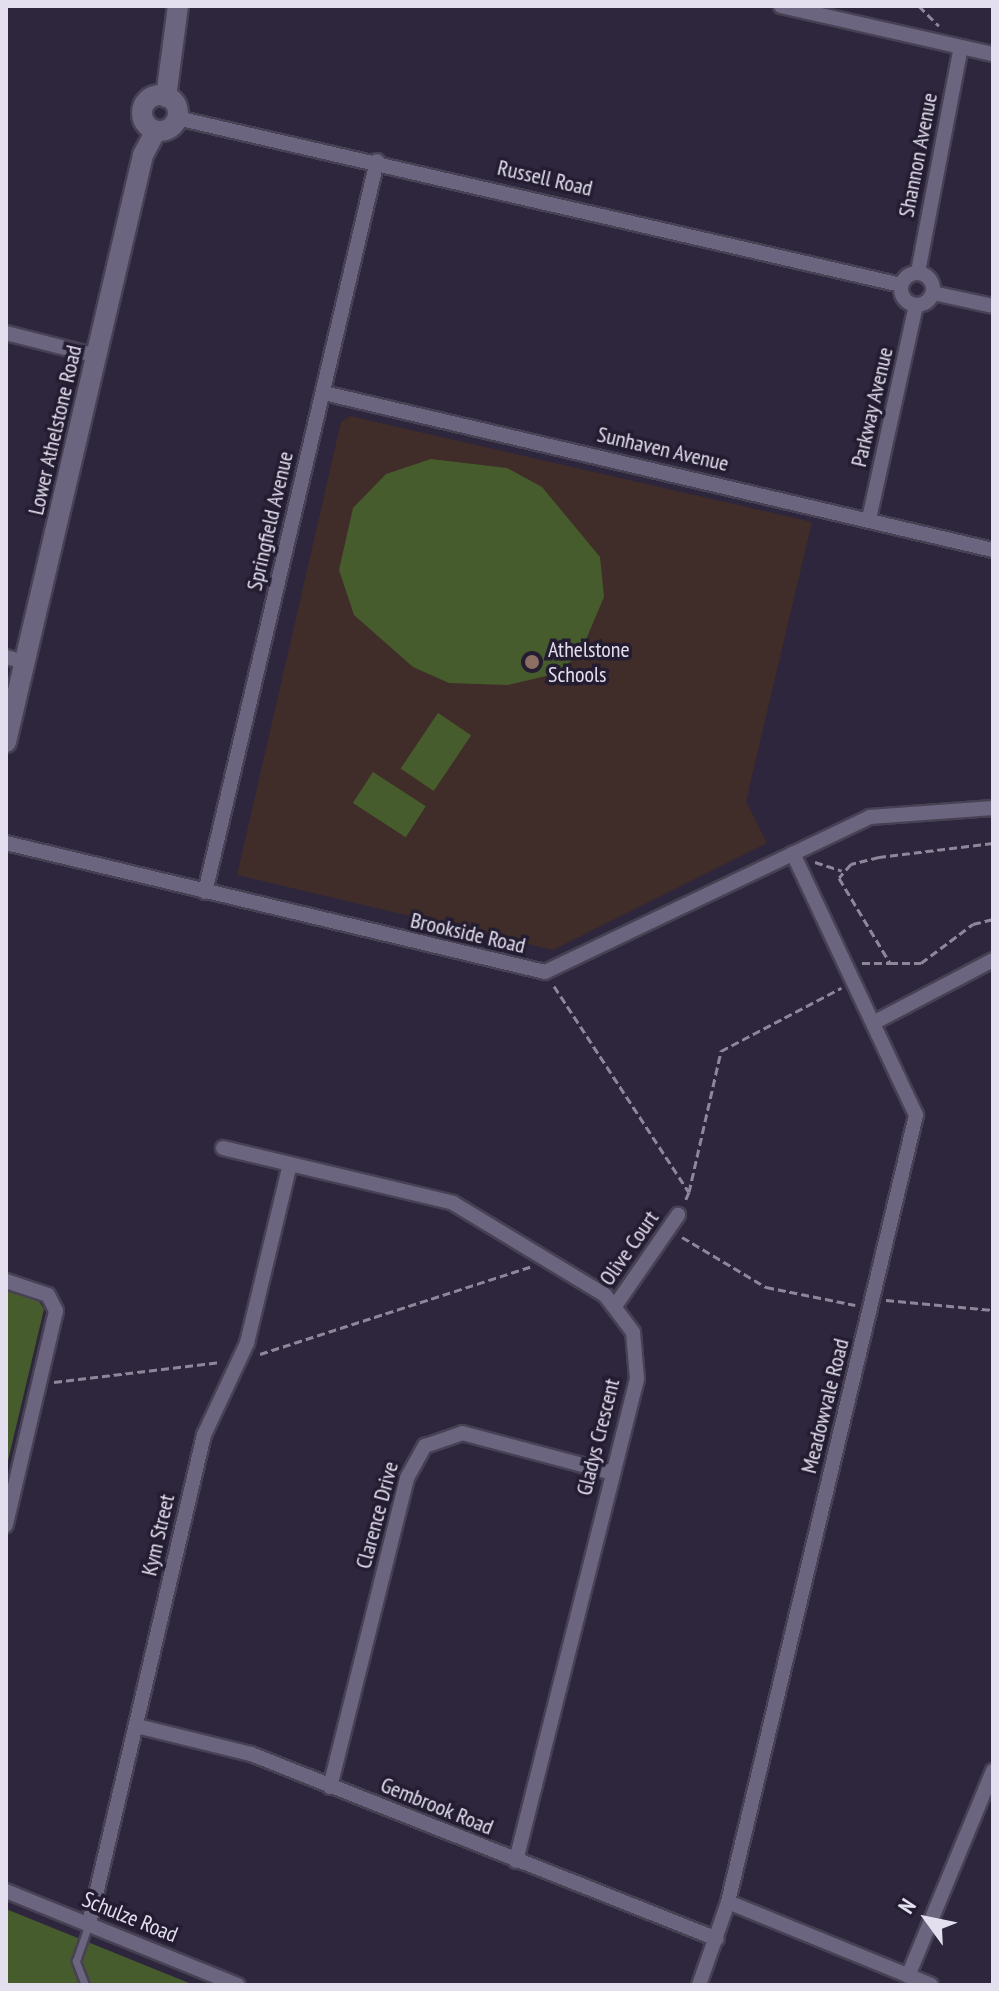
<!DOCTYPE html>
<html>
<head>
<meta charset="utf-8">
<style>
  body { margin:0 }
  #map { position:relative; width:999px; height:1991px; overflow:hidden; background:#2d263d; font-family:"PT Sans Narrow",sans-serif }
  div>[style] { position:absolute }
  .education>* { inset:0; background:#402d29 }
  .green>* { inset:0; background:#475c2c; transform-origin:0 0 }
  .path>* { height:3px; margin-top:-1.5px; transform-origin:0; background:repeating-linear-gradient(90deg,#8c8799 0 8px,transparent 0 12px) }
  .roads { filter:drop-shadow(2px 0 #474154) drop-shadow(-2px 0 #474154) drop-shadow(0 2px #474154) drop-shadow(0 -2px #474154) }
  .lane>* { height:7px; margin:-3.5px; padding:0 3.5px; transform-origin:3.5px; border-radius:3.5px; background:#6c657f }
  .street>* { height:14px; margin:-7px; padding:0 7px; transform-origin:7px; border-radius:7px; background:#6c657f }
  .street>.ring { margin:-7px; padding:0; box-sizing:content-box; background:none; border:14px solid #6c657f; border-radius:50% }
  .secondary>* { height:20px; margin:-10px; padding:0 10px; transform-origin:10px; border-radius:10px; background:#6c657f }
  .secondary>.ring { margin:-10px; padding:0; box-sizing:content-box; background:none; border:20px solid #6c657f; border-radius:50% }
  .dots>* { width:22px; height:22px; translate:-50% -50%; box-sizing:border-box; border:4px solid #241d32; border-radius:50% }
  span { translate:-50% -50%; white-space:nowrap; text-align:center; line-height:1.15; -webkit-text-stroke:7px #241d32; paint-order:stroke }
  .street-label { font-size:22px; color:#e3dfee }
  .poi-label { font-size:22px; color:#e3dfee }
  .left { translate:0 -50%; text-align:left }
  .frame { position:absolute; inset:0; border:8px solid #e3dfee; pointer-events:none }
  .north { position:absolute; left:887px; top:1879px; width:80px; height:80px; -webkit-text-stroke:6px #241d32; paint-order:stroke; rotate:303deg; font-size:22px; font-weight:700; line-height:32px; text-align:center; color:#e3dfee }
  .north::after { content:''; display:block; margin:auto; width:28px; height:36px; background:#e3dfee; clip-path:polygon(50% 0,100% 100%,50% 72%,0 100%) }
</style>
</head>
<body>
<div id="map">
  <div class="education">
    <div style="clip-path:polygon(350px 416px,812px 522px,746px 801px,767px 843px,553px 950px,237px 875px,341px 422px)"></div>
  </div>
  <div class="green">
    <div style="clip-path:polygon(431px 459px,507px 468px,542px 487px,600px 557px,604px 597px,579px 656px,550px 675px,508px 685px,449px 683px,413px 667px,354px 615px,339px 570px,353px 508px,386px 474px)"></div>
    <div style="left:438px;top:713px;width:40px;height:67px;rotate:34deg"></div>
    <div style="left:373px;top:772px;width:63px;height:37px;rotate:33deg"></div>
    <div style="clip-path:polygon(6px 1290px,36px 1297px,44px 1309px,6px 1469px)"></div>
    <div style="clip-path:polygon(6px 1909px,194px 1985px,6px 1985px)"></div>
  </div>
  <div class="path">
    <div style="left:919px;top:6px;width:28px;rotate:45deg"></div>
    <div style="left:993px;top:843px;width:115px;rotate:173deg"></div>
    <div style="left:879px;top:857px;width:29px;rotate:166deg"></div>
    <div style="left:851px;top:864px;width:18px;rotate:131deg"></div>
    <div style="left:839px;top:878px;width:99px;rotate:59deg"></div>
    <div style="left:890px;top:963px;width:31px"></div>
    <div style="left:921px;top:963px;width:65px;rotate:-36.9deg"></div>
    <div style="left:973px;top:924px;width:21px;rotate:-14deg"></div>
    <div style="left:815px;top:862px;width:28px;rotate:18deg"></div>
    <div style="left:862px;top:963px;width:28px"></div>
    <div style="left:554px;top:986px;width:246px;rotate:56.8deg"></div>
    <div style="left:689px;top:1192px;width:10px;rotate:114deg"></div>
    <div style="left:689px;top:1192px;width:145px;rotate:-77.2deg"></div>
    <div style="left:721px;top:1051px;width:136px;rotate:-27.7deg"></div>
    <div style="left:682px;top:1237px;width:98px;rotate:30.8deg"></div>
    <div style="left:766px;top:1287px;width:91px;rotate:11.4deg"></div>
    <div style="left:886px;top:1300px;width:107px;rotate:5.3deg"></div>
    <div style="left:260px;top:1354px;width:284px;rotate:-17.9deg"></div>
    <div style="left:54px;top:1382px;width:168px;rotate:-6.8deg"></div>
  </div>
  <div class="roads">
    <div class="lane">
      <div style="left:85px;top:1985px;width:26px;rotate:-111deg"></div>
      <div style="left:76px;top:1961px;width:39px;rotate:-71deg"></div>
    </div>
    <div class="street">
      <div style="left:781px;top:6px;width:217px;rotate:12.8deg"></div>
      <div style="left:177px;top:118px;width:743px;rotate:12.99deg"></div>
      <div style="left:918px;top:272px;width:229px;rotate:-79.2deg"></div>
      <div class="ring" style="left:901px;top:273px;width:18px;height:18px"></div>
      <div style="left:933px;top:293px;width:61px;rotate:12.2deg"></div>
      <div style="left:6px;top:333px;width:94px;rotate:14.2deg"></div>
      <div style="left:324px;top:393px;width:687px;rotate:13.21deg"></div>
      <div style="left:869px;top:519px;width:219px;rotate:-77.6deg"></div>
      <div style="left:6px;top:657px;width:20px;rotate:15deg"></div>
      <div style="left:6px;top:843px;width:554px;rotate:13.46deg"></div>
      <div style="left:545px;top:972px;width:360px;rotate:-25.5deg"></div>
      <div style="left:870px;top:817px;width:123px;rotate:-4.2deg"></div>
      <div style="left:205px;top:892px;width:751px;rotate:-76.76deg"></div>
      <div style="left:875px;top:1022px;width:133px;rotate:-27.7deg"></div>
      <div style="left:223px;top:1148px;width:236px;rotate:13.4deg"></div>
      <div style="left:453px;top:1203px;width:178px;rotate:31.2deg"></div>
      <div style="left:605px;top:1295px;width:46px;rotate:52.9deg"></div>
      <div style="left:633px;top:1332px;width:47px;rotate:85.1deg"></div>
      <div style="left:637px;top:1379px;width:497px;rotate:104.1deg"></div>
      <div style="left:6px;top:1281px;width:44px;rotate:18.4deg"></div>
      <div style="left:48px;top:1295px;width:18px;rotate:63deg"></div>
      <div style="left:56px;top:1311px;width:220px;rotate:103.2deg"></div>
      <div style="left:615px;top:1306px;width:111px;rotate:-55.3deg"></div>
      <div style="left:137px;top:1726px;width:117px;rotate:13.8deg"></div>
      <div style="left:251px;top:1754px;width:501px;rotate:21.65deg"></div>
      <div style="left:330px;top:1787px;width:318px;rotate:-76deg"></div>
      <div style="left:407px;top:1478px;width:37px;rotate:-61deg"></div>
      <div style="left:425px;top:1446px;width:39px;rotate:-19deg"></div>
      <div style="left:462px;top:1433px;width:155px;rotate:14.9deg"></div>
      <div style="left:6px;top:1891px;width:250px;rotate:22.1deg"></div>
      <div style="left:728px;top:1902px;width:219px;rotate:22.2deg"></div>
      <div style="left:89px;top:1924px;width:502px;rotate:-76.77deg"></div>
      <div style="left:204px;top:1435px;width:102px;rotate:-64.9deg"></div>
      <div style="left:247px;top:1343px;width:184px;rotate:-76.5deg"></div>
      <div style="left:908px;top:1976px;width:222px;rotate:-67.5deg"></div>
      <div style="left:699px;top:1985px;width:88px;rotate:-70.7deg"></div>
      <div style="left:728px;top:1902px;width:809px;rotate:-76.56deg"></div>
      <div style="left:916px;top:1115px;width:289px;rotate:-115.2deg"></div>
    </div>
    <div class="secondary">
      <div class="ring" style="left:142px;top:95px;width:16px;height:16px"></div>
      <div style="left:166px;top:97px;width:92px;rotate:-82.5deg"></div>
      <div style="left:6px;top:742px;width:603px;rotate:-76.86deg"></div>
      <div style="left:143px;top:155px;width:27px;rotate:-62deg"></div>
    </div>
  </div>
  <div class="dots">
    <div style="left:532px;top:662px;background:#8d6e63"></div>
  </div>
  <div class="street-label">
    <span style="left:918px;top:155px;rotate:-79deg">Shannon Avenue</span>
    <span style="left:545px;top:178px;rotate:13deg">Russell Road</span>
    <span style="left:872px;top:407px;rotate:-77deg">Parkway Avenue</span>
    <span style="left:55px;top:430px;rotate:-77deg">Lower Athelstone Road</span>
    <span style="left:663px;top:449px;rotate:13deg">Sunhaven Avenue</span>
    <span style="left:270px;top:521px;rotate:-77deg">Springfield Avenue</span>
    <span style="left:468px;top:933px;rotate:13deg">Brookside Road</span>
    <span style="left:629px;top:1248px;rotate:-55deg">Olive Court</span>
    <span style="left:825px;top:1406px;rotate:-76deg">Meadowvale Road</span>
    <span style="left:598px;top:1437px;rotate:-76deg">Gladys Crescent</span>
    <span style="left:377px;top:1515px;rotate:-75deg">Clarence Drive</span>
    <span style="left:158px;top:1535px;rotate:-77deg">Kym Street</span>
    <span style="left:437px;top:1806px;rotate:22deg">Gembrook Road</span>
    <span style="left:130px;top:1917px;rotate:22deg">Schulze Road</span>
  </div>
  <div class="poi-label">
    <span class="left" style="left:548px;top:662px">Athelstone<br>Schools</span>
  </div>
  <div class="frame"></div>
  <div class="north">N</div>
</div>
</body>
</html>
